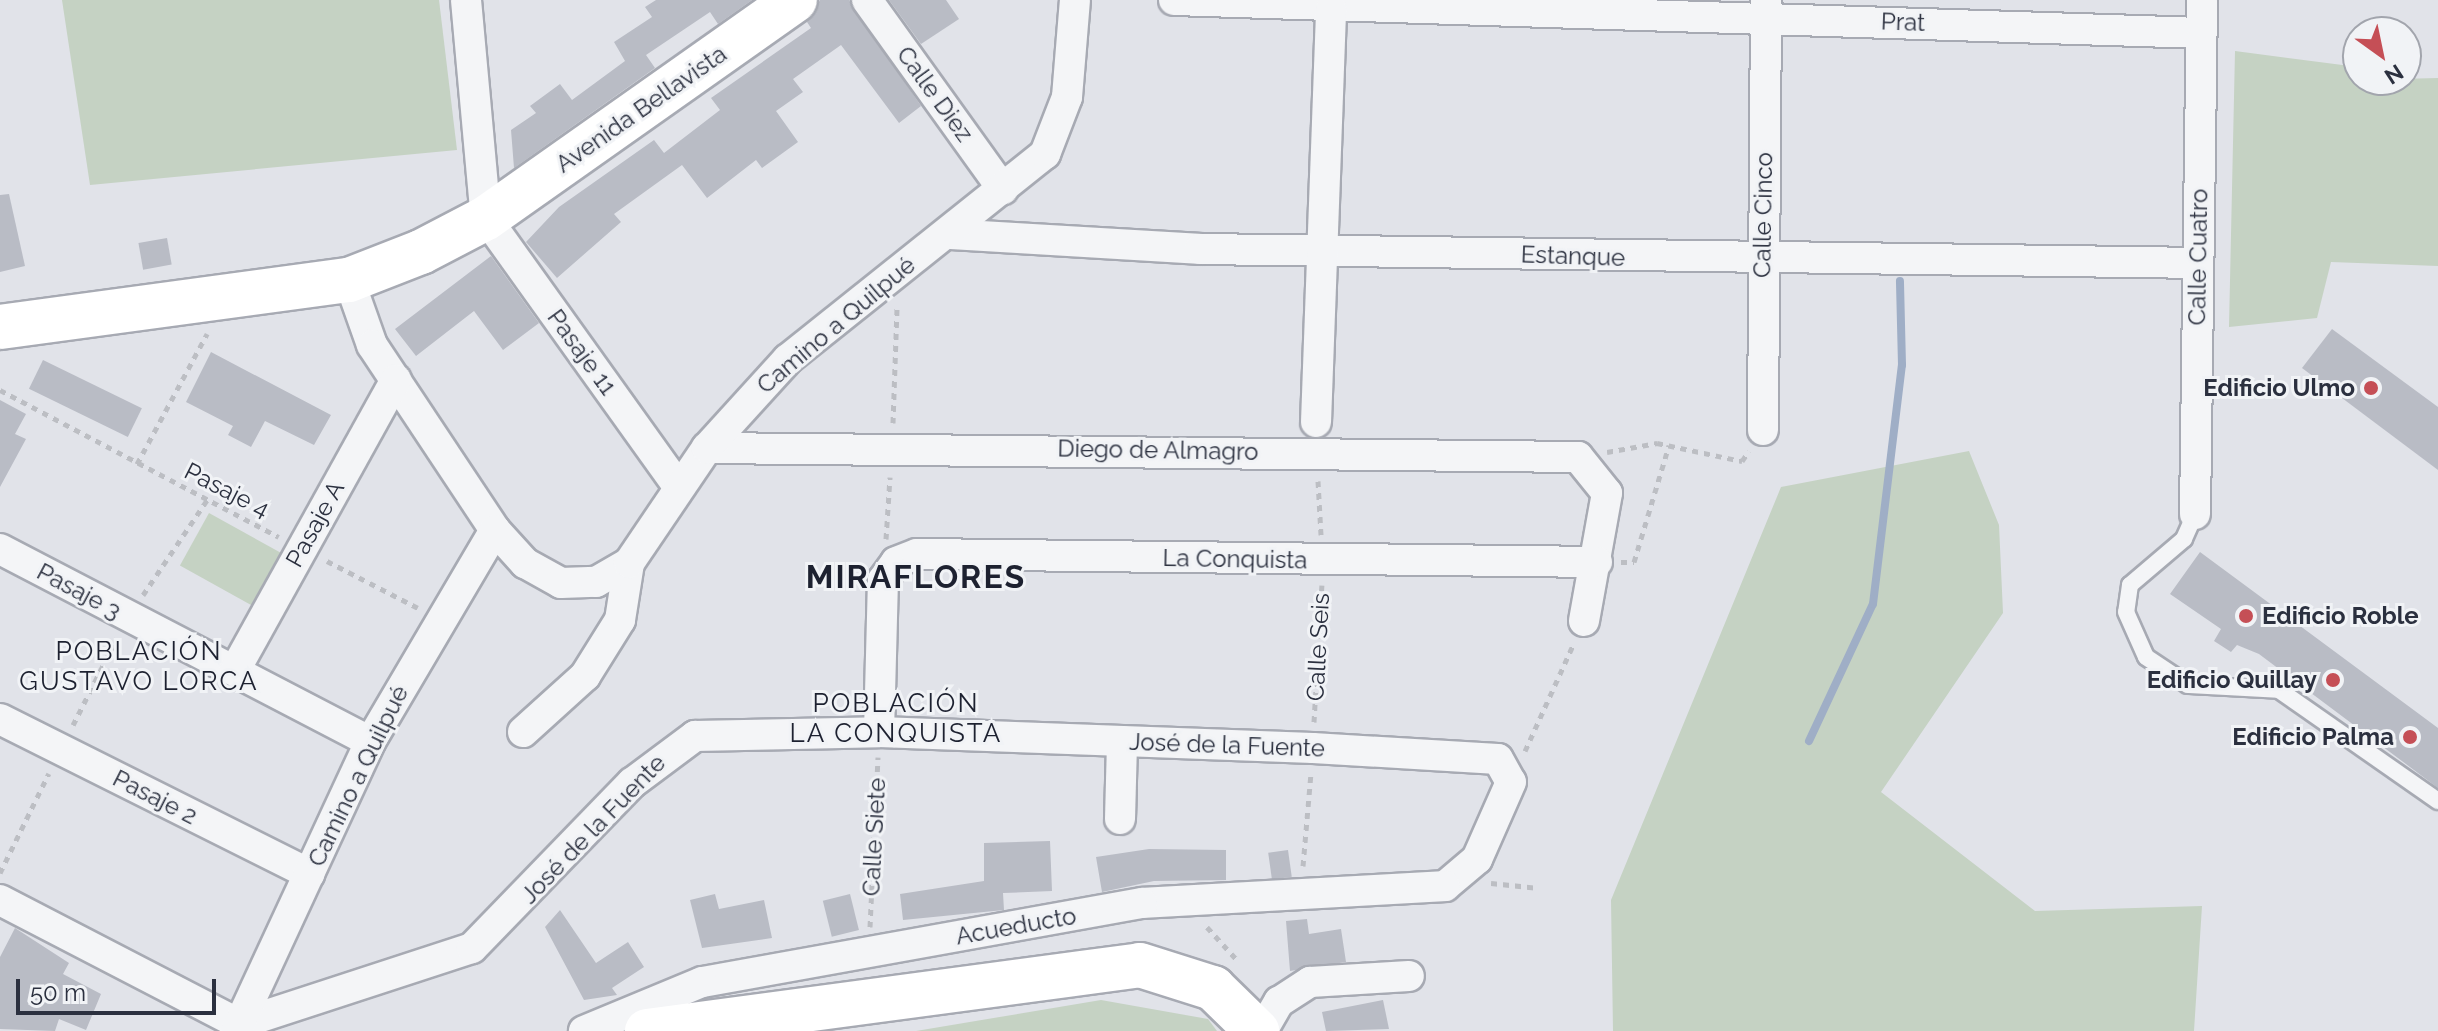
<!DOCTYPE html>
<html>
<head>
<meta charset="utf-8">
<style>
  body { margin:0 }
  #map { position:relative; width:2438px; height:1031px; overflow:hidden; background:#e1e3e9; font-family:Raleway,sans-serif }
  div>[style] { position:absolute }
  .green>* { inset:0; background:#c5d2c3; transform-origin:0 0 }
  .stream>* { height:8px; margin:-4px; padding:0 4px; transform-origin:4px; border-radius:4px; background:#9faec6 }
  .building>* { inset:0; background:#b9bcc5; transform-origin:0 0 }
  .path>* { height:5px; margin-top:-2.5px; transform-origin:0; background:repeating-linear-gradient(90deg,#bcbec3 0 6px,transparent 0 12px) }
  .roads { filter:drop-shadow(2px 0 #a7aab3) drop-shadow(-2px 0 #a7aab3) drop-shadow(0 2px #a7aab3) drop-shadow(0 -2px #a7aab3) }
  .lane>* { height:16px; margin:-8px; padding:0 8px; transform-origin:8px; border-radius:8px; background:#f4f5f7 }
  .street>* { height:30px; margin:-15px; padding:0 15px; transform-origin:15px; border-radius:15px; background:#f4f5f7 }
  .secondary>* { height:44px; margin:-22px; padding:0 22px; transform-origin:22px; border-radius:22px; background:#fff }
  .dots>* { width:22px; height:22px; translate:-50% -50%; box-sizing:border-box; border:4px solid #f1f3f6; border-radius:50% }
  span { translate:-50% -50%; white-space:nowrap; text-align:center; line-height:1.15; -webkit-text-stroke:6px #f1f3f6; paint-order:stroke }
  .street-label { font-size:24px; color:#2b303f }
  .poi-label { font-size:24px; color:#2b303f; font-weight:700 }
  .right { translate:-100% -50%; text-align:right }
  .left { translate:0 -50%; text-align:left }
  .neighbourhood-label { font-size:26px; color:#1d2130; letter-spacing:2px }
  .district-label { font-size:32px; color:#1d2130; font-weight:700; letter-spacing:2px }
  .north { position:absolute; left:2342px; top:16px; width:80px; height:80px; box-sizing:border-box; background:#f1f3f6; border:2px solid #a2a5ad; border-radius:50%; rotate:147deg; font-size:22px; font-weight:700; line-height:32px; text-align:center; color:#2b303f }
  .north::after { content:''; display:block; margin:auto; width:28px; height:36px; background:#c54f56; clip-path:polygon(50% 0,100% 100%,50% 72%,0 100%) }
  .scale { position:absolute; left:16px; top:979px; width:200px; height:36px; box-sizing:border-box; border:4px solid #2b303f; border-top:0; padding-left:10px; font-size:24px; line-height:28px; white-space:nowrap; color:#2b303f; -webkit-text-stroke:6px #f1f3f6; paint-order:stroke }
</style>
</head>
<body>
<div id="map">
  <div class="green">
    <div style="clip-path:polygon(62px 0,439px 0,457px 150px,90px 185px)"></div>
    <div style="clip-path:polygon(2235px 51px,2358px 67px,2358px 80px,2438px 78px,2438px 266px,2331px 262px,2317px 318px,2229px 327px)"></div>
    <div style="clip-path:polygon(1969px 451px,1999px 525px,2003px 613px,1881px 792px,2035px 911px,2202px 906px,2194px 1031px,1613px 1031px,1611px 900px,1781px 487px)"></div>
    <div style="left:209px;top:513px;width:95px;height:60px;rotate:29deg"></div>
    <div style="clip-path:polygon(1101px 1000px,1208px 1019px,1217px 1031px,916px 1031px)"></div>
  </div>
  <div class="stream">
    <div style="left:1809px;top:741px;width:151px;rotate:-65deg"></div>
    <div style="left:1873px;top:604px;width:241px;rotate:-83.1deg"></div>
    <div style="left:1902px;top:365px;width:84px;rotate:-91.4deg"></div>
  </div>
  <div class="building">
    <div style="clip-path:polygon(656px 0,752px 0,718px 24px,710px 12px,646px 55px,655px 68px,514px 168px,511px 130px,536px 113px,530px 106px,560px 84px,572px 100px,625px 61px,614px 42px,652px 17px,645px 7px)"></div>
    <div style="clip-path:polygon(820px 0,849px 0,921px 106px,899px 123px,841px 45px,793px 79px,803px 92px,776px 111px,798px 142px,762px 168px,756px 160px,707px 198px,682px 165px,614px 214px,621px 222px,557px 278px,526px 242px,559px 207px,654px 140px,664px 153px,720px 110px,711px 98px,811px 28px,807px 22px)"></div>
    <div style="clip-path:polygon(889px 0,946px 0,959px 19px,921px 44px)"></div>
    <div style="clip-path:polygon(9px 194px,25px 266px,0 272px,0 195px)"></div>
    <div style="left:167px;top:238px;width:27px;height:29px;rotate:80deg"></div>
    <div style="clip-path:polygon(491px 256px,539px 323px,503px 350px,474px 311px,416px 356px,395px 329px)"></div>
    <div style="clip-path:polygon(2332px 329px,2438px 407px,2438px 470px,2302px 368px)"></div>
    <div style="clip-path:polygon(211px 352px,331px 415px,314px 445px,265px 421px,251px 447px,228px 435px,233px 426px,186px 402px)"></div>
    <div style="left:43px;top:360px;width:110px;height:32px;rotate:26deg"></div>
    <div style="clip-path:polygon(0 400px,26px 414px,15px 434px,26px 439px,0 487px)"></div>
    <div style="clip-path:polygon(2200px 552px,2438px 728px,2438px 788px,2259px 654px,2237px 645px,2231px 652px,2214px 641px,2221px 629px,2170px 594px)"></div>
    <div style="clip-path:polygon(1050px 841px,1052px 891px,1003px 893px,1004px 910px,903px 920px,900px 894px,984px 881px,984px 843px)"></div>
    <div style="clip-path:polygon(1149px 849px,1226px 850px,1226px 880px,1154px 881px,1102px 892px,1096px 857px)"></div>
    <div style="left:1288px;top:850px;width:27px;height:20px;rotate:82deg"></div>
    <div style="clip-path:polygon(715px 894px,719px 909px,764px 900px,772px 938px,702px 948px,690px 900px)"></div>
    <div style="left:850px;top:894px;width:37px;height:28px;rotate:76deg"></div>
    <div style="clip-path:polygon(560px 910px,596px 963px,628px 942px,644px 967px,612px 988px,617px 995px,584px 1000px,545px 927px)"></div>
    <div style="clip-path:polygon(1307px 919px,1309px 934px,1341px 929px,1346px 962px,1290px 971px,1286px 921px)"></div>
    <div style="clip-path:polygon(15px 928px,69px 963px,63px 974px,101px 994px,86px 1030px,59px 1019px,55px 1031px,0 1029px,0 957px)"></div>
    <div style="clip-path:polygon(1383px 1000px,1389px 1029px,1326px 1031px,1322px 1012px)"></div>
  </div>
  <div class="path">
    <div style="left:0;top:390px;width:315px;rotate:27.8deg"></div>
    <div style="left:893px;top:423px;width:117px;rotate:-88deg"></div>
    <div style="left:1607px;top:452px;width:51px;rotate:-10.2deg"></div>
    <div style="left:1657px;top:443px;width:87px;rotate:12deg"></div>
    <div style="left:1742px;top:461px;width:12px;rotate:-55deg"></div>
    <div style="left:137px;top:464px;width:148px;rotate:-61.7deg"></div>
    <div style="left:1318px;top:481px;width:54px;rotate:86.8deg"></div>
    <div style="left:886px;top:539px;width:62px;rotate:-86.3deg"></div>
    <div style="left:327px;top:561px;width:102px;rotate:27.3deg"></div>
    <div style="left:1621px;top:562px;width:13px"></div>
    <div style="left:1634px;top:562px;width:122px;rotate:-73.3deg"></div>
    <div style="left:143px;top:595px;width:115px;rotate:-56deg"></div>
    <div style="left:1314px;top:722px;width:137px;rotate:-86.7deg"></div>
    <div style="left:73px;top:725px;width:97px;rotate:-63.2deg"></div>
    <div style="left:1525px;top:751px;width:119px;rotate:-65.6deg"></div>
    <div style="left:1303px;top:866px;width:94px;rotate:-85.1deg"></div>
    <div style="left:0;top:873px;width:111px;rotate:-63.9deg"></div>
    <div style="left:1491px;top:883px;width:48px;rotate:5.9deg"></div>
    <div style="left:870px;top:927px;width:170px;rotate:-87.3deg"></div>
    <div style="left:1207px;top:927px;width:46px;rotate:47.6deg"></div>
  </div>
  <div class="roads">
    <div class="lane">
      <div style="left:2195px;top:514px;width:27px;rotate:114deg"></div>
      <div style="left:2184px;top:539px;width:71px;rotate:139.6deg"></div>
      <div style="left:2130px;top:585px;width:27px;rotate:98deg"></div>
      <div style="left:2126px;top:612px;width:49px;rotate:66deg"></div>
      <div style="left:2146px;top:657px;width:50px;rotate:33.7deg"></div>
      <div style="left:2188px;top:685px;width:91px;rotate:3.1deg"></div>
      <div style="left:2279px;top:690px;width:194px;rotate:34.9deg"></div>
    </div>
    <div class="street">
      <div style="left:466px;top:0;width:219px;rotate:84.8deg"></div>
      <div style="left:486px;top:218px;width:330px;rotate:54.4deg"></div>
      <div style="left:867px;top:0;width:233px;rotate:54.3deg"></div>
      <div style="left:1174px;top:0;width:1027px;rotate:1.84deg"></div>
      <div style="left:949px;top:234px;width:251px;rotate:3.4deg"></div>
      <div style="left:1200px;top:249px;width:998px;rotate:0.8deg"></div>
      <div style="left:349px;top:280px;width:69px;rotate:70.5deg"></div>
      <div style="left:372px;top:345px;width:222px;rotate:56.4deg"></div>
      <div style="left:1316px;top:422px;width:413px;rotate:-87.9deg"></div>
      <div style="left:1763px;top:430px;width:430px;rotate:-89.6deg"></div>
      <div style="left:707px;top:448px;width:871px;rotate:0.59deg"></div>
      <div style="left:1578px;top:457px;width:46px;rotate:51.1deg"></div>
      <div style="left:1607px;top:493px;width:130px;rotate:100.2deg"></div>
      <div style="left:2195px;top:514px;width:514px;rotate:-89.22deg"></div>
      <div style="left:0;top:549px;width:417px;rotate:27.5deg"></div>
      <div style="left:235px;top:670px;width:332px;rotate:-61deg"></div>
      <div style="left:0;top:719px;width:346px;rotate:26.6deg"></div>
      <div style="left:523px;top:732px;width:84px;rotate:-42.1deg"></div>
      <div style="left:585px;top:676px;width:66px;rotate:-58deg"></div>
      <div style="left:620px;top:620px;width:58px;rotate:-81deg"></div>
      <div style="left:879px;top:732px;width:152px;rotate:-88.5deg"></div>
      <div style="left:883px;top:580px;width:22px;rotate:-54deg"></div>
      <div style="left:896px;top:562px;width:22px;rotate:-21deg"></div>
      <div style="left:917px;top:554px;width:680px;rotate:0.67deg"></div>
      <div style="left:1120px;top:819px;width:78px;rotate:-88.5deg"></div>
      <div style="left:0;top:900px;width:269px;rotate:27.4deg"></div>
      <div style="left:239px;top:1024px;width:245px;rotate:-18.1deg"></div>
      <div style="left:472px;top:948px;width:230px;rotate:-45.9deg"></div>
      <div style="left:632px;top:783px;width:79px;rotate:-36.7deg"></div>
      <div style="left:695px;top:736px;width:184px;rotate:-1.2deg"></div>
      <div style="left:879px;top:732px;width:434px;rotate:2.1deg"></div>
      <div style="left:1313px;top:748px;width:185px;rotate:3.4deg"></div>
      <div style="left:1498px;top:759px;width:26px;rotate:61deg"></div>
      <div style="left:1511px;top:782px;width:84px;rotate:113.8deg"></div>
      <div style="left:1477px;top:859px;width:42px;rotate:139.8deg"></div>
      <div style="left:1445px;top:886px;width:303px;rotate:176.8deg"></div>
      <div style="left:1142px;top:903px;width:447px;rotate:169.8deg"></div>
      <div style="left:702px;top:982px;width:128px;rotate:157.4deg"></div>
      <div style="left:236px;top:1031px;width:319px;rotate:-65.1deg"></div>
      <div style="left:370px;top:742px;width:246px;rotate:-59.5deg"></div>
      <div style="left:495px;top:530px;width:45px;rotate:47.7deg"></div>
      <div style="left:525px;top:563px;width:41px;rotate:29.1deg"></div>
      <div style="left:561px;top:583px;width:35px;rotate:-2deg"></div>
      <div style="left:596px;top:582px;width:38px;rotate:-30deg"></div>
      <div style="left:629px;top:563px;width:139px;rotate:-55.9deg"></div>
      <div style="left:707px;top:448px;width:120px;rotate:-47.7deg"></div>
      <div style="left:788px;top:359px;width:329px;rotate:-38.6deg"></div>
      <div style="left:1045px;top:154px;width:61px;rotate:-68.9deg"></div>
      <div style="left:1067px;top:97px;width:97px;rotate:-85.3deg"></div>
      <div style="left:1262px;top:1031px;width:34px;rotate:-60deg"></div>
      <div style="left:1279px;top:1002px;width:37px;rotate:-33deg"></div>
      <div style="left:1310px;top:982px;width:99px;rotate:-3.5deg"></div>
    </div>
    <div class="secondary">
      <div style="left:0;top:327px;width:352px;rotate:-7.7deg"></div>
      <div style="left:349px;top:280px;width:77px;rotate:-21.3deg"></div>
      <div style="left:421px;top:252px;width:73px;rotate:-27.6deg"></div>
      <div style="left:486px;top:218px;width:378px;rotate:-35.2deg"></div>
      <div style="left:647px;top:1031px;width:497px;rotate:-7.6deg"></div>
      <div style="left:1140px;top:965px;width:77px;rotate:17.5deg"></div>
      <div style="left:1213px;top:988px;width:62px;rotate:44.3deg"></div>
    </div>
  </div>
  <div class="dots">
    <div style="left:2371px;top:388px;background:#c54f56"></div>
    <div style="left:2246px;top:616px;background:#c54f56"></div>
    <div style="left:2333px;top:680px;background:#c54f56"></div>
    <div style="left:2410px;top:737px;background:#c54f56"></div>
  </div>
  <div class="street-label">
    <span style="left:1903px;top:22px;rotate:2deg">Prat</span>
    <span style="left:935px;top:94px;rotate:54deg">Calle Diez</span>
    <span style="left:641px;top:109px;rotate:-35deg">Avenida Bellavista</span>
    <span style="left:1763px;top:215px;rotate:-89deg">Calle Cinco</span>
    <span style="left:1573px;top:256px;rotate:2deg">Estanque</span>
    <span style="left:2198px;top:257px;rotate:-89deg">Calle Cuatro</span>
    <span style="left:836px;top:325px;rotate:-40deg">Camino a Quilpué</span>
    <span style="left:582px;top:352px;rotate:54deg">Pasaje 11</span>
    <span style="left:1158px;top:450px;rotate:1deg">Diego de Almagro</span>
    <span style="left:227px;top:490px;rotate:27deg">Pasaje 4</span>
    <span style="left:315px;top:524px;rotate:-61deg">Pasaje A</span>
    <span style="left:1235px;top:559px;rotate:1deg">La Conquista</span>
    <span style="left:79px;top:591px;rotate:28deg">Pasaje 3</span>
    <span style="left:1318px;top:647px;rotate:-87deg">Calle Seis</span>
    <span style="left:1227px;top:745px;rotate:2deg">José de la Fuente</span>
    <span style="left:358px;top:776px;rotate:-64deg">Camino a Quilpué</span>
    <span style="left:155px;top:797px;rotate:27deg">Pasaje 2</span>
    <span style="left:593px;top:829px;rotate:-46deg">José de la Fuente</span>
    <span style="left:874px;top:837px;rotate:-87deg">Calle Siete</span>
    <span style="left:1016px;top:926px;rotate:-10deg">Acueducto</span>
  </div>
  <div class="poi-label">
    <span class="right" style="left:2355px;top:388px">Edificio Ulmo</span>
    <span class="left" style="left:2262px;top:616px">Edificio Roble</span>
    <span class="right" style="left:2317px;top:680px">Edificio Quillay</span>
    <span class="right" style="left:2394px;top:737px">Edificio Palma</span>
  </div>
  <div class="neighbourhood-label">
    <span style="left:139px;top:667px">POBLACIÓN<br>GUSTAVO LORCA</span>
    <span style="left:896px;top:719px">POBLACIÓN<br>LA CONQUISTA</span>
  </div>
  <div class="district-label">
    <span style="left:916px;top:577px">MIRAFLORES</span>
  </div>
  <div class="north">N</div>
  <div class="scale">50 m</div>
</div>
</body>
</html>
